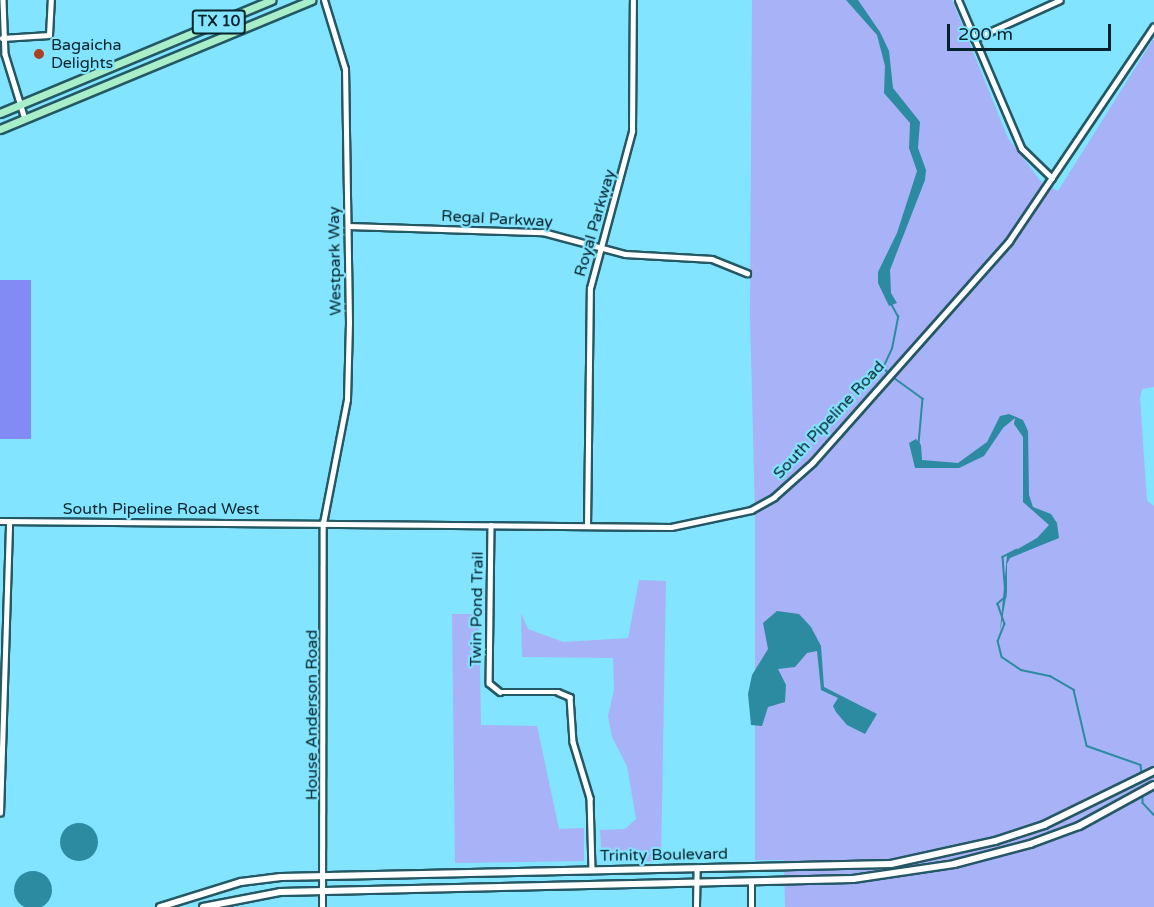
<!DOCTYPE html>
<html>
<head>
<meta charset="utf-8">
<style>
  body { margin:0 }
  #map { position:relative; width:1154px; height:907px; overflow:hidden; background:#82e4fe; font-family:"Varela Round",sans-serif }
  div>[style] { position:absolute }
  .green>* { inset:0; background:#a8b2f6 }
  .forest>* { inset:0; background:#828bf3; transform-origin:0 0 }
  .water>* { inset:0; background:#2c8aa1 }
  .round { border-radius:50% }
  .stream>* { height:1.5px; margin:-0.75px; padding:0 0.75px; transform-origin:0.75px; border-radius:0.75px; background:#2c8aa1 }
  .roads { filter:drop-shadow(2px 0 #245865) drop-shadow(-2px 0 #245865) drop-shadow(0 2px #245865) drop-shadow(0 -2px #245865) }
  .minor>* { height:4.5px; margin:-2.25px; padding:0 2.25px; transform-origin:2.25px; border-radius:2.25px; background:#fff }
  .tertiary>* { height:5px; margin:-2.5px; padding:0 2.5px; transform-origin:2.5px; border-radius:2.5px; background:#fff }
  .secondary>* { height:6px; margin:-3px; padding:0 3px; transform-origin:3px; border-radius:3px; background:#fff }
  .primary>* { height:7px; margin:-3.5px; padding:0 3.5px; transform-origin:3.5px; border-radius:3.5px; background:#a8eec8 }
  .dots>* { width:16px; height:16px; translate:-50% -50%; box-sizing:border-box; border:3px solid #82e4fe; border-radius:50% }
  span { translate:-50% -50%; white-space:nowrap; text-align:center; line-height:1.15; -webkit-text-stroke:4.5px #82e4fe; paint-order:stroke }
  .shield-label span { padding:2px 4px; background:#82e4fe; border:2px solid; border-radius:4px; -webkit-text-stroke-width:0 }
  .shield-label { font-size:15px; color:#03232b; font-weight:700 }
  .poi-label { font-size:16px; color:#03232b }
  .left { translate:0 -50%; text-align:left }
  .street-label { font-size:16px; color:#03232b }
  .scale { position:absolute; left:947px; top:24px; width:164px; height:27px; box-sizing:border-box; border:3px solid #03232b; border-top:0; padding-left:8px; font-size:18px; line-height:21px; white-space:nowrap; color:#03232b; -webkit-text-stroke:4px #82e4fe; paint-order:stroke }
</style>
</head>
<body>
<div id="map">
  <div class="green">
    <div style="clip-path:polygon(752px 0,952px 0,1008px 138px,1042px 183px,1058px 191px,1154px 38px,1154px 387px,1142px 389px,1140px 398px,1147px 501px,1154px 506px,1154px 907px,785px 907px,784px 860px,755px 860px,755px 516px,750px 314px)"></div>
    <div style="clip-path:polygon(639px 580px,666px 581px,661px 861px,602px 862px,600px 830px,625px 829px,636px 819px,627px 766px,612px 737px,608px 716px,614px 690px,613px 658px,522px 657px,521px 613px,528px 629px,563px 642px,628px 638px)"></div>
    <div style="clip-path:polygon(452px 614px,479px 614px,481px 725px,537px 726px,559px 829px,584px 828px,584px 861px,455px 863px)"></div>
  </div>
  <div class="forest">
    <div style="left:0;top:280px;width:31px;height:159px"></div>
  </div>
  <div class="water">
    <div style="clip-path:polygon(846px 0,858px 0,880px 32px,889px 51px,893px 88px,920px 122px,918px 148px,926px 170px,925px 180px,890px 270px,891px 293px,897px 303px,889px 306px,878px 283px,878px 272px,897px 233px,917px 171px,909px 148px,910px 123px,884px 93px,885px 66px,877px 35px)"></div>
    <div style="clip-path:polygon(1009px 414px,1023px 420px,1028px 431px,1029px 495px,1033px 507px,1051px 514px,1057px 523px,1059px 538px,1010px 558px,1007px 564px,1007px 592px,1000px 631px,1007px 555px,1037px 538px,1049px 525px,1023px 502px,1023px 437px,1014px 424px,1015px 418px,1003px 428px,984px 456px,959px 468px,915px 468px,909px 443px,916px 439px,921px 445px,922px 460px,958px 463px,987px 442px,1000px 416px)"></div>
    <div style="clip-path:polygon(777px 611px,799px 614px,811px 627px,821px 646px,824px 687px,877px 714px,865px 734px,847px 725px,836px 712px,833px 706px,838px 698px,821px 690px,817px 651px,807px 653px,795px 667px,778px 669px,786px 685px,785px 702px,768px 707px,762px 726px,751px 725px,748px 694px,752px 675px,768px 649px,763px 623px)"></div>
    <div class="round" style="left:60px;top:823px;width:38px;height:38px"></div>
    <div class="round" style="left:14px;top:871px;width:38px;height:38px"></div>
  </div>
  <div class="stream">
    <div style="left:889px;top:374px;width:8px;rotate:-135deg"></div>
    <div style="left:883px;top:368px;width:21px;rotate:-65deg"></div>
    <div style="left:892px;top:349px;width:33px;rotate:-79deg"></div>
    <div style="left:898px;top:317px;width:15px;rotate:-118deg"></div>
    <div style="left:893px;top:377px;width:37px;rotate:36deg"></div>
    <div style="left:923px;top:399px;width:45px;rotate:95.1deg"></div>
    <div style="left:1017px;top:550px;width:16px;rotate:153deg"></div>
    <div style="left:1003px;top:557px;width:40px;rotate:85.7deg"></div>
    <div style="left:1006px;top:597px;width:11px;rotate:139deg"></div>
    <div style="left:998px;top:604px;width:21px;rotate:71deg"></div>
    <div style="left:1005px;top:624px;width:18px;rotate:112deg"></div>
    <div style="left:998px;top:641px;width:16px;rotate:76deg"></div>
    <div style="left:1002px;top:657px;width:23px;rotate:34deg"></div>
    <div style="left:1021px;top:670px;width:30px;rotate:12deg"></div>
    <div style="left:1050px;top:676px;width:28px;rotate:30deg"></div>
    <div style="left:1074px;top:690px;width:57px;rotate:76.9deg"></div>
    <div style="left:1087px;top:746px;width:57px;rotate:19.4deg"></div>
    <div style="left:1141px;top:765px;width:10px;rotate:84deg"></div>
    <div style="left:1143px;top:795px;width:8px;rotate:90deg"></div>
    <div style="left:1143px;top:803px;width:16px;rotate:47deg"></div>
  </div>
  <div class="roads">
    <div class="minor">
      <div style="left:3px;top:0;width:54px;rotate:87.9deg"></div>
      <div style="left:5px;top:54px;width:68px;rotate:72.9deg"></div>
      <div style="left:2px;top:38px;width:47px;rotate:-3.7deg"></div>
      <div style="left:49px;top:35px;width:35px;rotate:-87deg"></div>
      <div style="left:974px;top:39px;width:94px;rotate:-24.4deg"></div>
      <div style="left:348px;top:226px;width:195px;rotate:1.8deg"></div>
      <div style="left:543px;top:232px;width:85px;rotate:15deg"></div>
      <div style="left:625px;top:254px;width:87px;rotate:3.3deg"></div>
      <div style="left:712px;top:259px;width:38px;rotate:22deg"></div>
      <div style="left:491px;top:525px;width:158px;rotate:90.7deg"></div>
      <div style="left:489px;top:683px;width:14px;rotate:39deg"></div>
      <div style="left:500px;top:692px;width:58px"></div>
      <div style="left:558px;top:692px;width:13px;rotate:23deg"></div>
      <div style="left:570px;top:697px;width:45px;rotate:86.2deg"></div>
      <div style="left:573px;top:742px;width:59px;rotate:73.1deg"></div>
      <div style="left:590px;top:798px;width:72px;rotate:88.4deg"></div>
      <div style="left:0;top:813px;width:291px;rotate:-88.2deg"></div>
      <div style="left:322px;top:907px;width:384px;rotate:-89.9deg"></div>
      <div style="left:696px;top:907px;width:39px;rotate:-89deg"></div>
      <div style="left:751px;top:907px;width:25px;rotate:-90deg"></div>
    </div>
    <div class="tertiary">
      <div style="left:958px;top:0;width:161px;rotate:66.9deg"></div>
      <div style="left:1021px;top:148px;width:43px;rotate:44.1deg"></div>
      <div style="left:0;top:521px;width:671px;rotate:0.51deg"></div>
      <div style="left:671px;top:527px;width:82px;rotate:-12deg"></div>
      <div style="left:751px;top:510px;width:26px;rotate:-29deg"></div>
      <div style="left:774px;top:497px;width:52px;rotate:-41.9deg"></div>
      <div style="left:813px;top:462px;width:295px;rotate:-48.4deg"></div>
      <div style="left:1009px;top:241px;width:259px;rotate:-56deg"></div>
      <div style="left:323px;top:523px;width:126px;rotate:-79deg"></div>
      <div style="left:347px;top:399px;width:77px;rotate:-88.5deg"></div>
      <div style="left:349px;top:322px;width:253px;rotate:-90.9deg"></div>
      <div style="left:345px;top:69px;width:72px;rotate:-106.9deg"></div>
      <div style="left:587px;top:526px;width:238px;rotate:-89.3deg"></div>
      <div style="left:590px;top:288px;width:163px;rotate:-75deg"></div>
      <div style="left:632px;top:131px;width:131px;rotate:-89.6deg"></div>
    </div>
    <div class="secondary">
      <div style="left:160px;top:907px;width:85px;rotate:-17.2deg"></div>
      <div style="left:241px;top:882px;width:40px;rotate:-7.1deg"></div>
      <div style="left:281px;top:877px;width:610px;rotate:-1.22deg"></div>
      <div style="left:891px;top:864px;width:107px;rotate:-12.5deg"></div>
      <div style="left:995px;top:841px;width:52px;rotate:-18.1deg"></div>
      <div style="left:1044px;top:825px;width:123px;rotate:-26.1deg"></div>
      <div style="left:203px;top:907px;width:78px;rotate:-11deg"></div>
      <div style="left:280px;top:892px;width:573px;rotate:-1.3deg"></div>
      <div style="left:853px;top:879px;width:102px;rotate:-8.4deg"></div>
      <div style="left:954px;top:864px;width:79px;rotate:-14.7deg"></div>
      <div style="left:1030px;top:844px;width:52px;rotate:-20.2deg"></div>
      <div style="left:1079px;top:826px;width:85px;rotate:-28.7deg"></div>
    </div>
    <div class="primary">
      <div style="left:0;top:113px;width:294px;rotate:-22.6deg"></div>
      <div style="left:0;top:129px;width:337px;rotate:-22.5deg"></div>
    </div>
  </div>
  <div class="dots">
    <div style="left:39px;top:54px;background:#a94221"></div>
  </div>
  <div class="shield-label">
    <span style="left:219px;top:22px">TX 10</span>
  </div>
  <div class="poi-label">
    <span class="left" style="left:51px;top:54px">Bagaicha<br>Delights</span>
  </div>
  <div class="street-label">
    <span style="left:497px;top:219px;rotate:3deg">Regal Parkway</span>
    <span style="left:595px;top:223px;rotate:-74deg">Royal Parkway</span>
    <span style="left:335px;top:261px;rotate:-91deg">Westpark Way</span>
    <span style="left:829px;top:420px;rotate:-47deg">South Pipeline Road</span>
    <span style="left:161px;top:509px">South Pipeline Road West</span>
    <span style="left:477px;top:609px;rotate:-89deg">Twin Pond Trail</span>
    <span style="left:312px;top:715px;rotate:-90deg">House Anderson Road</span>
    <span style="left:664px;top:855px;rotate:-1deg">Trinity Boulevard</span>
  </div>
  <div class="scale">200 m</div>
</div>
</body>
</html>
